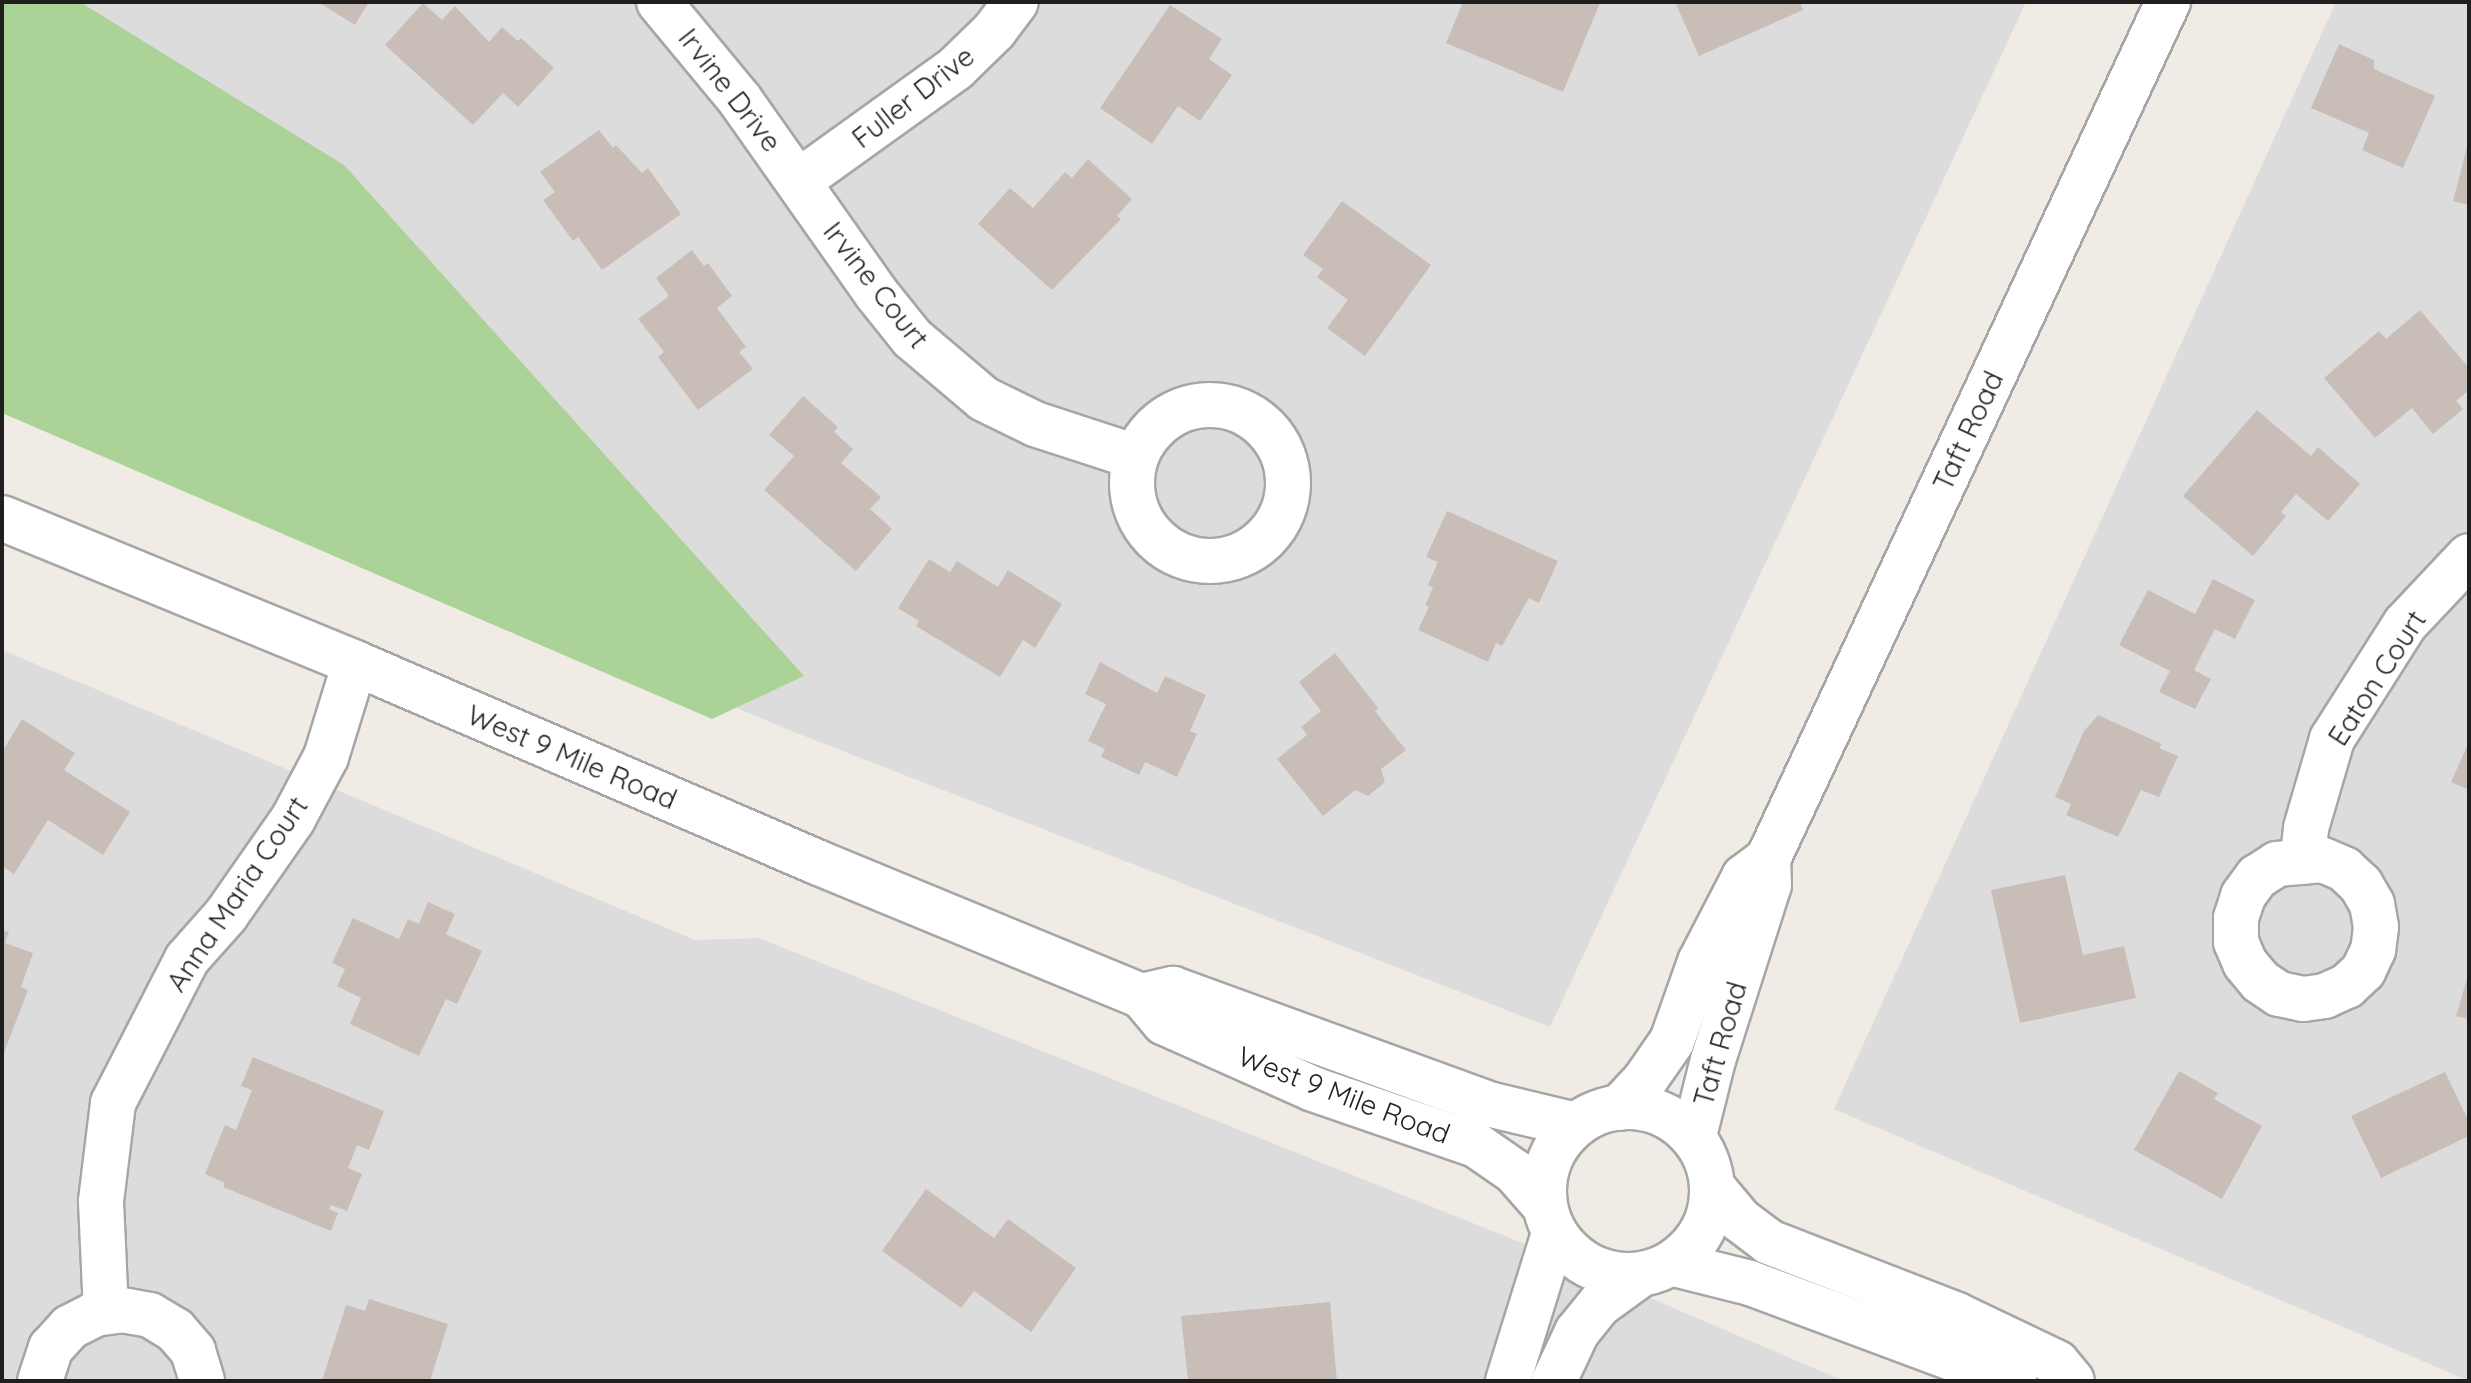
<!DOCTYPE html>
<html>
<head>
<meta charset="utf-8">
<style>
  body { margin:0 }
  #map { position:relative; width:2471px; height:1383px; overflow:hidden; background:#f0ece5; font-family:Quicksand,sans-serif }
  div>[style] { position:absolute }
  .residential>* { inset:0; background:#dddcdc }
  .forest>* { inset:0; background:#acd397 }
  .building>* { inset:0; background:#c9beb7 }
  .roads { filter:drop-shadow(2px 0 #a6a6a6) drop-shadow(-2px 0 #a6a6a6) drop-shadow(0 2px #a6a6a6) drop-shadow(0 -2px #a6a6a6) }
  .minor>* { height:44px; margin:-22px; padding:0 22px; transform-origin:22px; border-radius:22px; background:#fff }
  .minor>.ring { margin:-22px; padding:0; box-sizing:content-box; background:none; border:44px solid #fff; border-radius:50% }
  span { translate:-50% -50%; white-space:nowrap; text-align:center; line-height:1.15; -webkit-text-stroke:6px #fff; paint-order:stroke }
  .street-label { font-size:28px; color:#1f1f1f }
  .frame { position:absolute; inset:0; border:4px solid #1f1f1f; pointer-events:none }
</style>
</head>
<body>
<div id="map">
  <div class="residential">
    <div style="clip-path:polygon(2px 2px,2026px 2px,1550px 1027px,789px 730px,2px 398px)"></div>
    <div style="clip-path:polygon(2336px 2px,2469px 2px,2469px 1381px,1834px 1109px)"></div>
    <div style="clip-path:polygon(2px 650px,695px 940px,759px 938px,1503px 1235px,1844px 1381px,2px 1381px)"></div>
  </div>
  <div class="forest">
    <div style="clip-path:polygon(2px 2px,80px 2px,344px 165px,804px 676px,712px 719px,2px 413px)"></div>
  </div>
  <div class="building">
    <div style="clip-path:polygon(318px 2px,369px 2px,355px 25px)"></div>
    <div style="clip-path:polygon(1463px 2px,1597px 2px,1600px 3px,1563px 92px,1446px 43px)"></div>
    <div style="clip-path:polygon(1675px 2px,1800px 2px,1803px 10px,1699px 56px)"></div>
    <div style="clip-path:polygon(423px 3px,442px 20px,455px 6px,489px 42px,502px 27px,518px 41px,521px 38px,554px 68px,518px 107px,503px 93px,473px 125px,385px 45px)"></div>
    <div style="clip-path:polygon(1170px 5px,1222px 39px,1209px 59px,1232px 75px,1200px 121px,1178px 106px,1152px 144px,1100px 108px)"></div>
    <div style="clip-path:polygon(2339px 44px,2374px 60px,2374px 69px,2435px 96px,2403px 168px,2362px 150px,2369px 133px,2311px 108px)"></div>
    <div style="clip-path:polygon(599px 130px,613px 148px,616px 145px,642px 173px,648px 168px,681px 214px,602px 270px,578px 237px,573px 241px,543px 200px,555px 192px,540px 172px)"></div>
    <div style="clip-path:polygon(2468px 143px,2469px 143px,2469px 205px,2453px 201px)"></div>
    <div style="clip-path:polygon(1088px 159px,1132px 199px,1117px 216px,1121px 219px,1052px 290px,978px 224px,1010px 188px,1033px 208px,1065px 172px,1072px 178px)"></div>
    <div style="clip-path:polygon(1342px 201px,1431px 265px,1365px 356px,1327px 328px,1348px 300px,1317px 277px,1323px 269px,1303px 255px)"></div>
    <div style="clip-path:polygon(692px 250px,704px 266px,708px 263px,732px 296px,717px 308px,746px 347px,739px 352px,753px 369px,698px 410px,658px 357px,664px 352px,638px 319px,669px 296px,656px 278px)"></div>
    <div style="clip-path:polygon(2420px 310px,2469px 368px,2469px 390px,2456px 401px,2463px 409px,2433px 434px,2412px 408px,2375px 438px,2324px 378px,2379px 331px,2386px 339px)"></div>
    <div style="clip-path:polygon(803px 396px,838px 427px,834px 432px,853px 449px,841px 463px,881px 497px,870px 509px,892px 529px,856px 571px,764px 490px,794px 456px,769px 435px)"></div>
    <div style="clip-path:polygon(2257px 410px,2311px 456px,2318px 447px,2360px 484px,2328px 521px,2296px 494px,2281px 512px,2286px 516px,2253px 556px,2183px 496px)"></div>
    <div style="clip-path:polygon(1447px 511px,1558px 561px,1539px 603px,1529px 598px,1502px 646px,1496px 643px,1488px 662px,1418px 630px,1429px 607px,1425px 605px,1433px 588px,1428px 585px,1438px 562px,1426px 557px)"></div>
    <div style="clip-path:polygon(929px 559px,950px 572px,957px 561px,998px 587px,1008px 570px,1062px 604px,1035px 648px,1023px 640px,1000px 677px,916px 626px,919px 621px,898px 608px)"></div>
    <div style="clip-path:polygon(2213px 579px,2255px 600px,2235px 639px,2215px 629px,2194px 670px,2211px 679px,2195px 709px,2159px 692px,2170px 671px,2119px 645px,2148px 590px,2195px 614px)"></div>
    <div style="clip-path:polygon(1335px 653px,1378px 708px,1375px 711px,1406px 750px,1381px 769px,1385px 782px,1368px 796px,1355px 790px,1323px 816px,1277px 759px,1307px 735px,1301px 727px,1321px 711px,1299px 682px)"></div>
    <div style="clip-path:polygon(1100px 662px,1157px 693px,1165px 676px,1206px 695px,1190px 731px,1197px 734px,1177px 777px,1145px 762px,1139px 775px,1101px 757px,1105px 749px,1088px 741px,1106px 704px,1085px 694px)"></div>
    <div style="clip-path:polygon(2098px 715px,2162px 744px,2159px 748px,2178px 756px,2159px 797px,2141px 790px,2118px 837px,2066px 815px,2071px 804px,2055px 797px,2084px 731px)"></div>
    <div style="clip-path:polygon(22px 719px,75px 753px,64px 770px,130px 812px,103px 855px,48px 820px,14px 874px,2px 866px,2px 752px)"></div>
    <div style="clip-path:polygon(2469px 742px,2469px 790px,2451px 782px)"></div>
    <div style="clip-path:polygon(2065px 875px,2083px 955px,2124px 946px,2136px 998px,2020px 1023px,1991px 890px)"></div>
    <div style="clip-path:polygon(428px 902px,455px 914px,446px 934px,482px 951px,457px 1004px,446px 999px,419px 1056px,350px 1024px,361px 998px,337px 986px,345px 969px,332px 963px,353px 918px,399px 939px,408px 919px,419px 924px)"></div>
    <div style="clip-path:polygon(2px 930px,9px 932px,5px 943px,33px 953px,21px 987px,28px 990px,2px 1058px)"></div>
    <div style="clip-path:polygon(2469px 972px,2469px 1019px,2456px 1016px)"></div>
    <div style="clip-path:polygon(253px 1057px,384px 1111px,369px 1150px,357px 1145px,348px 1168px,362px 1174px,347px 1211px,331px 1205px,329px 1209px,338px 1213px,331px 1231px,223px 1187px,225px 1183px,205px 1174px,225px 1125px,236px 1130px,252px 1090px,241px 1086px)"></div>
    <div style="clip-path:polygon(2179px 1071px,2218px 1093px,2214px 1099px,2262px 1126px,2222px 1199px,2134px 1150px)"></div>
    <div style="clip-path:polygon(2445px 1072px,2469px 1122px,2469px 1136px,2381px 1178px,2351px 1116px)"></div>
    <div style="clip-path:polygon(926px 1189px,994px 1238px,1008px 1219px,1076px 1268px,1031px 1332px,974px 1291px,961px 1308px,882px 1251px)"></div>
    <div style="clip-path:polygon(369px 1299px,448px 1324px,430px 1381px,322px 1381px,346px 1305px,365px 1311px)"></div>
    <div style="clip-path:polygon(1330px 1302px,1337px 1381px,1188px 1381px,1181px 1316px)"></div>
  </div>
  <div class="roads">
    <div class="minor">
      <div style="left:659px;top:2px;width:127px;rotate:50.4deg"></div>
      <div style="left:740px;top:100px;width:236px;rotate:54.8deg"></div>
      <div style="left:876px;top:293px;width:58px;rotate:51.3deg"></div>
      <div style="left:912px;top:338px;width:94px;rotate:40.3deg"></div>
      <div style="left:984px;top:399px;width:57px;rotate:26.1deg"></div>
      <div style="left:1035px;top:424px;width:106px;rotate:18.1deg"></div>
      <div style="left:799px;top:181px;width:193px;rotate:-35.7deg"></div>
      <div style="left:956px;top:68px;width:53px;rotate:-44.2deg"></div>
      <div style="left:994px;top:31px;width:36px;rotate:-53deg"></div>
      <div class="ring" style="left:1132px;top:405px;width:112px;height:112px"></div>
      <div style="left:2px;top:518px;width:382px;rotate:22.3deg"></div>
      <div style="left:355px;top:663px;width:505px;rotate:23.32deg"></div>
      <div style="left:819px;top:863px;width:349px;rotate:22.4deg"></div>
      <div style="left:1142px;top:996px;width:35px;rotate:50deg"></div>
      <div style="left:1165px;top:1023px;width:162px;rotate:24deg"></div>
      <div style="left:1313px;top:1089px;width:172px;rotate:19deg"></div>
      <div style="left:1476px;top:1145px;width:47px;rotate:34.7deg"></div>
      <div style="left:1515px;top:1172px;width:41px;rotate:48.9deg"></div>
      <div style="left:2323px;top:860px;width:23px;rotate:23deg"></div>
      <div style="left:2344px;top:869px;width:23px;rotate:43deg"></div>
      <div style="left:2361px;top:885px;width:22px;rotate:60deg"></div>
      <div style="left:2372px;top:904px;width:23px;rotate:80deg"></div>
      <div style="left:2376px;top:927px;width:23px;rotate:97deg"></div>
      <div style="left:2373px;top:950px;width:23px;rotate:115deg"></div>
      <div style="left:2363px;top:971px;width:22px;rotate:137deg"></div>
      <div style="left:2347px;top:986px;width:24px;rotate:156deg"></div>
      <div style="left:2325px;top:996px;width:22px;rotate:172deg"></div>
      <div style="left:2303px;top:999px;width:25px;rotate:-168deg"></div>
      <div style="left:2279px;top:994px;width:23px;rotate:-146deg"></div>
      <div style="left:2260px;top:981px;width:23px;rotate:-130deg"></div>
      <div style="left:2245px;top:963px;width:23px;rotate:-113deg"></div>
      <div style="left:2236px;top:942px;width:24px;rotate:-90deg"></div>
      <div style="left:2236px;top:918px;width:23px;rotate:-72deg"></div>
      <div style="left:2243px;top:896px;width:24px;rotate:-54deg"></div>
      <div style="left:2257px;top:877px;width:24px;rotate:-33deg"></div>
      <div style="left:2277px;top:864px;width:46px;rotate:-5deg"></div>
      <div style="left:2302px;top:862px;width:34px;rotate:-83deg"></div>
      <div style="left:2306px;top:828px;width:93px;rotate:-73.7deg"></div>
      <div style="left:2332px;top:739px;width:136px;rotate:-57.6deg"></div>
      <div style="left:2405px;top:624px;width:93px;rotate:-46.7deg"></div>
      <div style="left:1142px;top:996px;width:32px;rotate:-13deg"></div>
      <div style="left:1173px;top:989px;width:339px;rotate:20deg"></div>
      <div style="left:1492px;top:1105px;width:86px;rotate:13.4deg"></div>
      <div class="ring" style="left:1544px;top:1107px;width:124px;height:124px"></div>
      <div style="left:1619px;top:1108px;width:38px;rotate:-47deg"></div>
      <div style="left:1645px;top:1080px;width:47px;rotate:-55.3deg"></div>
      <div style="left:1672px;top:1041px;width:84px;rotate:-70.5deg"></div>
      <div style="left:1700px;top:962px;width:96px;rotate:-62.6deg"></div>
      <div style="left:1744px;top:877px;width:30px;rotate:-37deg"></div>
      <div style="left:1694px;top:1136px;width:78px;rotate:-76deg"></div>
      <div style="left:1713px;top:1060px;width:184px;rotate:-72.3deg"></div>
      <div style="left:1769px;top:885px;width:26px;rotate:-92deg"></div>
      <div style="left:1768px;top:859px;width:946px;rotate:-64.98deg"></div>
      <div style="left:1714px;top:1189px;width:40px;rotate:50deg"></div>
      <div style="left:1740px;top:1220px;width:36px;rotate:37deg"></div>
      <div style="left:1769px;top:1242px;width:202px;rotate:21.2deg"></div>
      <div style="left:1957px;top:1315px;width:111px;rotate:25.6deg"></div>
      <div style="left:2057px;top:1363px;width:23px;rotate:50deg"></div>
      <div style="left:1674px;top:1264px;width:78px;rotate:14deg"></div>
      <div style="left:1750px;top:1283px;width:282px;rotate:20.4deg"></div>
      <div style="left:106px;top:1312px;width:111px;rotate:-92.6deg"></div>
      <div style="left:101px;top:1201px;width:99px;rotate:-83deg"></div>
      <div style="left:113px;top:1103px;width:162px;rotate:-62.8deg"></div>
      <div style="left:187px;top:959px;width:59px;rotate:-48.4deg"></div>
      <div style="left:226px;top:915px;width:117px;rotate:-55.1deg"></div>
      <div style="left:293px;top:819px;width:70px;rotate:-62deg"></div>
      <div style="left:326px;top:757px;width:98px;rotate:-72.9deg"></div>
      <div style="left:40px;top:1381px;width:35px;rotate:-72deg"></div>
      <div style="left:51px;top:1348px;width:28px;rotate:-48deg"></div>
      <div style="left:70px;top:1327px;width:28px;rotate:-27deg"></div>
      <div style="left:95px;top:1314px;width:27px;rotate:-8deg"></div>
      <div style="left:122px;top:1310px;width:28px;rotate:10deg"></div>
      <div style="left:150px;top:1315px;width:29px;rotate:31deg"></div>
      <div style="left:175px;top:1330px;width:28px;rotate:49deg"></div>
      <div style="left:193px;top:1351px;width:31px;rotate:73deg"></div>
      <div style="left:1508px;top:1381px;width:155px;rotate:-72.7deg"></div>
      <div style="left:1554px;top:1381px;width:54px;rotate:-64.9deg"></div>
      <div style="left:1577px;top:1332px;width:36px;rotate:-51deg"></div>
      <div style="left:1600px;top:1304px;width:46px;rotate:-36.1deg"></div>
    </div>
  </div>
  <div class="street-label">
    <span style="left:730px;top:90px;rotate:52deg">Irvine Drive</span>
    <span style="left:913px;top:97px;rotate:-38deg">Fuller Drive</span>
    <span style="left:876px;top:285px;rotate:52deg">Irvine Court</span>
    <span style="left:1968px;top:431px;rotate:-65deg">Taft Road</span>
    <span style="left:2377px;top:678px;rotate:-57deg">Eaton Court</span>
    <span style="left:572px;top:757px;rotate:23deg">West 9 Mile Road</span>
    <span style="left:237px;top:894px;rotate:-56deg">Anna Maria Court</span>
    <span style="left:1720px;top:1044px;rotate:-74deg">Taft Road</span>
    <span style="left:1344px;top:1095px;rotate:21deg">West 9 Mile Road</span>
  </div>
  <div class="frame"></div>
</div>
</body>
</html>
